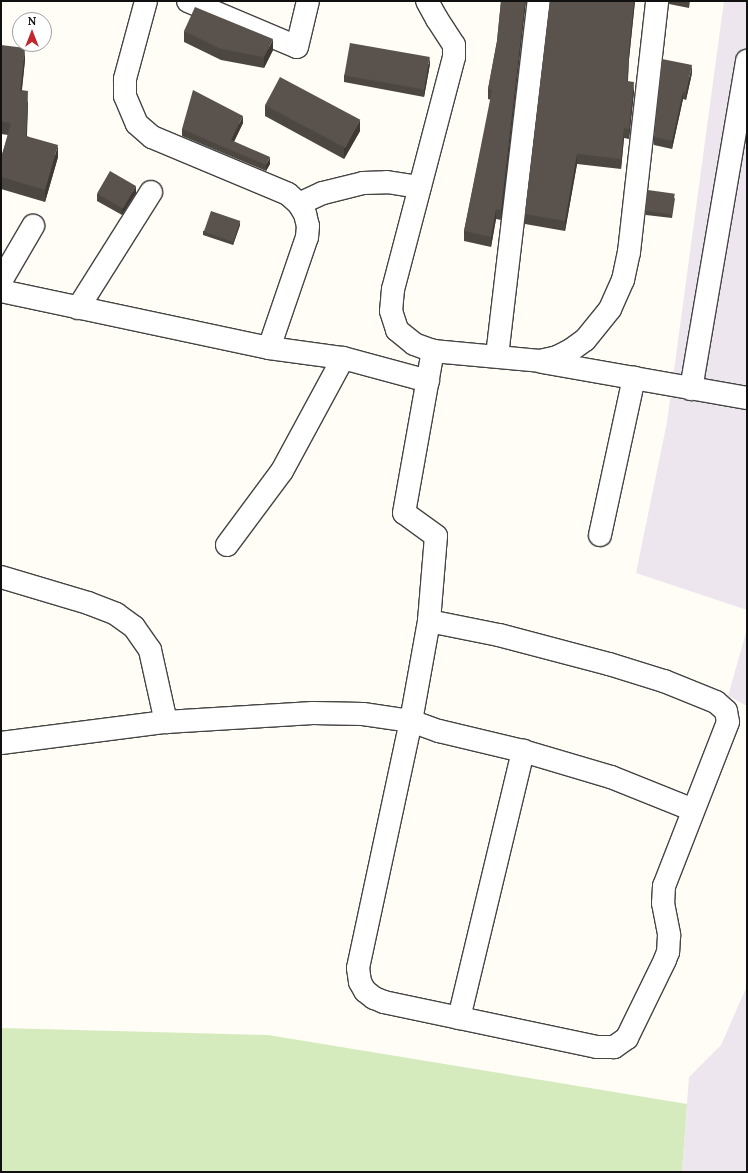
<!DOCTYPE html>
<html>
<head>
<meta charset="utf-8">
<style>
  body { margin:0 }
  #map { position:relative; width:748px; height:1173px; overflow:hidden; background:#fffdf5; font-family:Lora,serif }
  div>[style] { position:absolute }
  .industrial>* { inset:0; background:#eee6ef }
  .green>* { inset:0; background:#d5ebbd }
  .roads { filter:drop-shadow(1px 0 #444) drop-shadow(-1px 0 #444) drop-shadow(0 1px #444) drop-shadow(0 -1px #444) }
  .minor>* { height:22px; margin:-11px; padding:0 11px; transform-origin:11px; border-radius:11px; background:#fff }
  .wall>* { inset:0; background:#4d4742 }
  .shaded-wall>* { inset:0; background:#3f3936 }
  .building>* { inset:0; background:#5a524d; transform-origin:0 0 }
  span { translate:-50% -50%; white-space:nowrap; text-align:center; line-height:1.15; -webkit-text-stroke:4px #fff; paint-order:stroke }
  .frame { position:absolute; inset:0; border:2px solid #111; pointer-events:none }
  .north { position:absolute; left:12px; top:12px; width:40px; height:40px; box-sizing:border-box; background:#fff; border:1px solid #a0a0a0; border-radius:50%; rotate:0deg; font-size:11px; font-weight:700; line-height:16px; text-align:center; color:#111 }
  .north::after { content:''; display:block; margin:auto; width:14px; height:18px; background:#c4262e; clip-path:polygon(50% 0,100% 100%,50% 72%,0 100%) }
</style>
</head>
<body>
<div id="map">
  <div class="industrial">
    <div style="clip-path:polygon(724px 1px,747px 1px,747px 610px,636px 573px,667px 422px)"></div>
    <div style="clip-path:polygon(747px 629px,747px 706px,728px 696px)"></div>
    <div style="clip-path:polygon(747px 986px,747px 1172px,682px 1172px,689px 1077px,721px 1045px)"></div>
  </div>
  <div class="green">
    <div style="clip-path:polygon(1px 1028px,268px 1035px,687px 1104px,682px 1172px,1px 1172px)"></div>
  </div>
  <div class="roads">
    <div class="minor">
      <div style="left:146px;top:1px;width:81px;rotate:105.1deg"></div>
      <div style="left:125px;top:79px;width:17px;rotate:90deg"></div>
      <div style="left:125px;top:96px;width:30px;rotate:67deg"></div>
      <div style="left:137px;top:124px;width:20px;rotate:41deg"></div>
      <div style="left:152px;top:137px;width:147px;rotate:22.7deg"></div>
      <div style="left:288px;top:194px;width:15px;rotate:42deg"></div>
      <div style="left:299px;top:204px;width:12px;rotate:59deg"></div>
      <div style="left:305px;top:214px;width:12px;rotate:76deg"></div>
      <div style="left:308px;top:226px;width:11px;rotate:95deg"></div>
      <div style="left:307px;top:237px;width:117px;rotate:108.9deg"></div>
      <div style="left:188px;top:1px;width:118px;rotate:22.9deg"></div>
      <div style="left:297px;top:47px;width:47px;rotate:-76.6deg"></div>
      <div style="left:427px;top:1px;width:21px;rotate:61deg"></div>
      <div style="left:437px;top:19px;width:31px;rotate:57deg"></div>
      <div style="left:454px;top:45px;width:12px;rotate:90deg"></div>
      <div style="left:454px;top:57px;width:240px;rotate:104.7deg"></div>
      <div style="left:393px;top:289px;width:22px;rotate:95deg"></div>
      <div style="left:391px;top:311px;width:20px;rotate:72deg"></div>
      <div style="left:397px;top:330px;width:22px;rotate:39deg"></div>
      <div style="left:414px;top:344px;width:20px;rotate:20deg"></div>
      <div style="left:433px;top:351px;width:107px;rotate:5.3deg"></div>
      <div style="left:540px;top:361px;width:17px;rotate:-13deg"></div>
      <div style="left:557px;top:357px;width:16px;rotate:-27deg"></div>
      <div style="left:571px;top:350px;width:17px;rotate:-36deg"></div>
      <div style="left:585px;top:340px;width:40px;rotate:-51deg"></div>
      <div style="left:610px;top:309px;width:32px;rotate:-66deg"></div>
      <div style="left:623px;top:280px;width:29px;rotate:-78deg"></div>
      <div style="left:629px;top:252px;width:253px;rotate:-83.6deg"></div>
      <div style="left:299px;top:204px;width:26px;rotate:-25deg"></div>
      <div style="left:323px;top:193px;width:41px;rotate:-14deg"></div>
      <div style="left:363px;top:183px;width:24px;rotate:-2deg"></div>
      <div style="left:387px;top:182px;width:33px;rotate:9deg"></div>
      <div style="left:1px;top:281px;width:64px;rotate:-59.8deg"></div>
      <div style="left:1px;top:291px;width:274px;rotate:12deg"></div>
      <div style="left:269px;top:348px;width:75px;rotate:7.7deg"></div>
      <div style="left:343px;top:358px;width:88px;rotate:15.1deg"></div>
      <div style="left:78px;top:308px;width:137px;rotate:-57.8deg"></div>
      <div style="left:497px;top:356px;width:357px;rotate:-83.3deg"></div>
      <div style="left:543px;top:362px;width:207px;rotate:10deg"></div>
      <div style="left:691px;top:389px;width:333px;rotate:-80.3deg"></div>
      <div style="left:600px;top:535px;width:161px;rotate:-77.8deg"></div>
      <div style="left:227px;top:545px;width:92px;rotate:-53.4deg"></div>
      <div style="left:282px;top:471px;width:128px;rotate:-61.6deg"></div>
      <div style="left:1px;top:577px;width:91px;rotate:16.6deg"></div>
      <div style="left:88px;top:603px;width:30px;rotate:21deg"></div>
      <div style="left:116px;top:614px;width:22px;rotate:36deg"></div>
      <div style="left:134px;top:627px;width:28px;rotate:55deg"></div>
      <div style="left:150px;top:650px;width:74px;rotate:77.5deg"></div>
      <div style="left:429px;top:621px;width:71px;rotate:11.3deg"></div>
      <div style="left:499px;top:635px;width:114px;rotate:14.8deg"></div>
      <div style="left:609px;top:664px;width:58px;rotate:17.2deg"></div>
      <div style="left:664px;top:681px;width:56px;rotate:22deg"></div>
      <div style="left:716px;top:702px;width:13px;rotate:42deg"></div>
      <div style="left:726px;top:711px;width:11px;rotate:80deg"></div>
      <div style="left:728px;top:722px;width:176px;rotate:111.3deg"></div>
      <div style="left:664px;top:886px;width:17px;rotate:93deg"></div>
      <div style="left:663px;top:903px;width:33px;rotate:79deg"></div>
      <div style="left:669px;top:935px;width:17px;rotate:93deg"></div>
      <div style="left:668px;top:952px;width:9px;rotate:111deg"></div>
      <div style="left:665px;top:960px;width:87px;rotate:116deg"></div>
      <div style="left:627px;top:1038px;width:16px;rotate:145deg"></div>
      <div style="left:614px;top:1047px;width:17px;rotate:180deg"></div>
      <div style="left:597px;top:1047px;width:218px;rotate:-168.1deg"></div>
      <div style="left:384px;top:1002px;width:11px;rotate:-158deg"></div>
      <div style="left:374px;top:998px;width:11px;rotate:-142deg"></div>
      <div style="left:365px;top:991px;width:10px;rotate:-119deg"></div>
      <div style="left:360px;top:982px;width:14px;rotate:-98deg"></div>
      <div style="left:358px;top:968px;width:253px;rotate:-77.9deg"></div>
      <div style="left:411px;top:721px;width:102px;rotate:-79.8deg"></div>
      <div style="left:429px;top:621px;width:85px;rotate:-85.3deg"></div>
      <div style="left:436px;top:536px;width:39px;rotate:-144deg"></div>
      <div style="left:404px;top:513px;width:165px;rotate:-79.9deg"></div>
      <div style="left:1px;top:743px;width:166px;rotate:-7.3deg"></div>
      <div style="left:166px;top:722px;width:147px;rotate:-3.5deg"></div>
      <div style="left:313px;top:713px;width:50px;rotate:1.1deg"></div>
      <div style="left:363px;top:714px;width:49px;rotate:8.3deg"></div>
      <div style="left:411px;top:721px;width:30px;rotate:20deg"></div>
      <div style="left:439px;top:731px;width:86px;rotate:13.4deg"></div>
      <div style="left:523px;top:751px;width:92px;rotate:16.5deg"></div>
      <div style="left:611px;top:777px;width:88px;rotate:21.9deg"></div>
      <div style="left:459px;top:1018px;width:275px;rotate:-76.5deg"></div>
    </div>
  </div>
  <div class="wall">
    <div style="clip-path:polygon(501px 1px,526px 1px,501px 220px,496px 219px,491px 247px,464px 241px,464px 231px,491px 100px,488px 99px,488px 89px,497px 41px)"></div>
    <div style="clip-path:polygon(550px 1px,635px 1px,629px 59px,628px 81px,634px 92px,629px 139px,624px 138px,621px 169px,577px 164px,565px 231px,525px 224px,525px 214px)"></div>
    <div style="clip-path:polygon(669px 1px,690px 1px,689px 8px,669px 4px)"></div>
    <div style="clip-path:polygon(184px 31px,273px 50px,264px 68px,221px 60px,184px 42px)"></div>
    <div style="clip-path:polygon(1px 45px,25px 60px,22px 90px,28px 103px,27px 136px,58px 157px,45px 202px,1px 189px,1px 158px,8px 135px,1px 134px)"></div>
    <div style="clip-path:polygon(430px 64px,424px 97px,344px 82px,344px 75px)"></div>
    <div style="clip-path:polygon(692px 73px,686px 100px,683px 99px,672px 149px,654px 145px,654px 137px)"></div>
    <div style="clip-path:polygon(265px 105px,360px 131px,344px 159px,265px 116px)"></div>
    <div style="clip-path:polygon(243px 123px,234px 142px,270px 164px,266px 171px,182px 136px,182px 129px)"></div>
    <div style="clip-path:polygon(136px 193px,122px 215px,97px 201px,97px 194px)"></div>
    <div style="clip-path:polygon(675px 198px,672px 218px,646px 215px,646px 211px)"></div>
    <div style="clip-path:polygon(240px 225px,233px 245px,203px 235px,203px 231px)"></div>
  </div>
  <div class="shaded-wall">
    <div style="clip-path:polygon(525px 1px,526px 1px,501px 220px,501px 210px)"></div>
    <div style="clip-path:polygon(634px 1px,635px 1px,629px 59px,627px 91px,629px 49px)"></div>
    <div style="clip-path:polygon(273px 39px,273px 50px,264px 68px,264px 57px)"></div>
    <div style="clip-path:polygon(25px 48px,25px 60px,20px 105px,20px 93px)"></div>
    <div style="clip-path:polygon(430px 57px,430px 64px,424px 97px,424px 89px)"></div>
    <div style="clip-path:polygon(692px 65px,692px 73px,686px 100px,686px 92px)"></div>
    <div style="clip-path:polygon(634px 82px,634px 92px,629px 139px,629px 129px)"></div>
    <div style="clip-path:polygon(28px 91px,28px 103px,26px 148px,26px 136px)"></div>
    <div style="clip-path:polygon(683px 92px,683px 99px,672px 149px,672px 141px)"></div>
    <div style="clip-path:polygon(243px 116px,243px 123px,231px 147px,231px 140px)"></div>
    <div style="clip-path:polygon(360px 120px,360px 131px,344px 159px,344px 148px)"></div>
    <div style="clip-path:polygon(624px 128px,624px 138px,621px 169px,621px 159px)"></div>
    <div style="clip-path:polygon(58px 145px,58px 157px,45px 202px,45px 190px)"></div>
    <div style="clip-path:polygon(577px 154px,577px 164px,565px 231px,565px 221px)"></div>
    <div style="clip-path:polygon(270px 157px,270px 164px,266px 171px,266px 165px)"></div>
    <div style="clip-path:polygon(136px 186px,136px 193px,122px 215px,122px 208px)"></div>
    <div style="clip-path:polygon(496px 209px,496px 219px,491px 247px,491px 237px)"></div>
    <div style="clip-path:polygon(240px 221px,240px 225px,233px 245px,233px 242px)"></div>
  </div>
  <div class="building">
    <div style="clip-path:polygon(501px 1px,525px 1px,501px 210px,496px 209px,491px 237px,464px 231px,492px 90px,488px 89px,497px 41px)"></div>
    <div style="clip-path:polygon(550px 1px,634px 1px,629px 49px,627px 81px,634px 82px,629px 129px,624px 128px,621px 159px,577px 154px,565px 221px,525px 214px)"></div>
    <div style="clip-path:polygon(195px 7px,273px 39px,264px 57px,221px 49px,184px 31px)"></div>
    <div style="left:350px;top:43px;width:81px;height:33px;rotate:10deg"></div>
    <div style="clip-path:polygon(1px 45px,25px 48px,20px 93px,21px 90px,28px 91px,26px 136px,58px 145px,45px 190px,1px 177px,1px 158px,11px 123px,1px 122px)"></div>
    <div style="clip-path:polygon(662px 59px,692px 65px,686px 92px,683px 92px,672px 141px,654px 137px)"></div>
    <div style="left:280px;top:77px;width:91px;height:32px;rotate:28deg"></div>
    <div style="clip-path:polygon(193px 90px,243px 116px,231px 140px,270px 157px,266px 165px,182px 129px)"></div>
    <div style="left:110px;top:171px;width:30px;height:26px;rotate:30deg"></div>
    <div style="left:648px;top:190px;width:27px;height:21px;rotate:8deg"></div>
    <div style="left:211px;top:211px;width:31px;height:22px;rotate:19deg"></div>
  </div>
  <div class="frame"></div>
  <div class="north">N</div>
</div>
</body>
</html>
